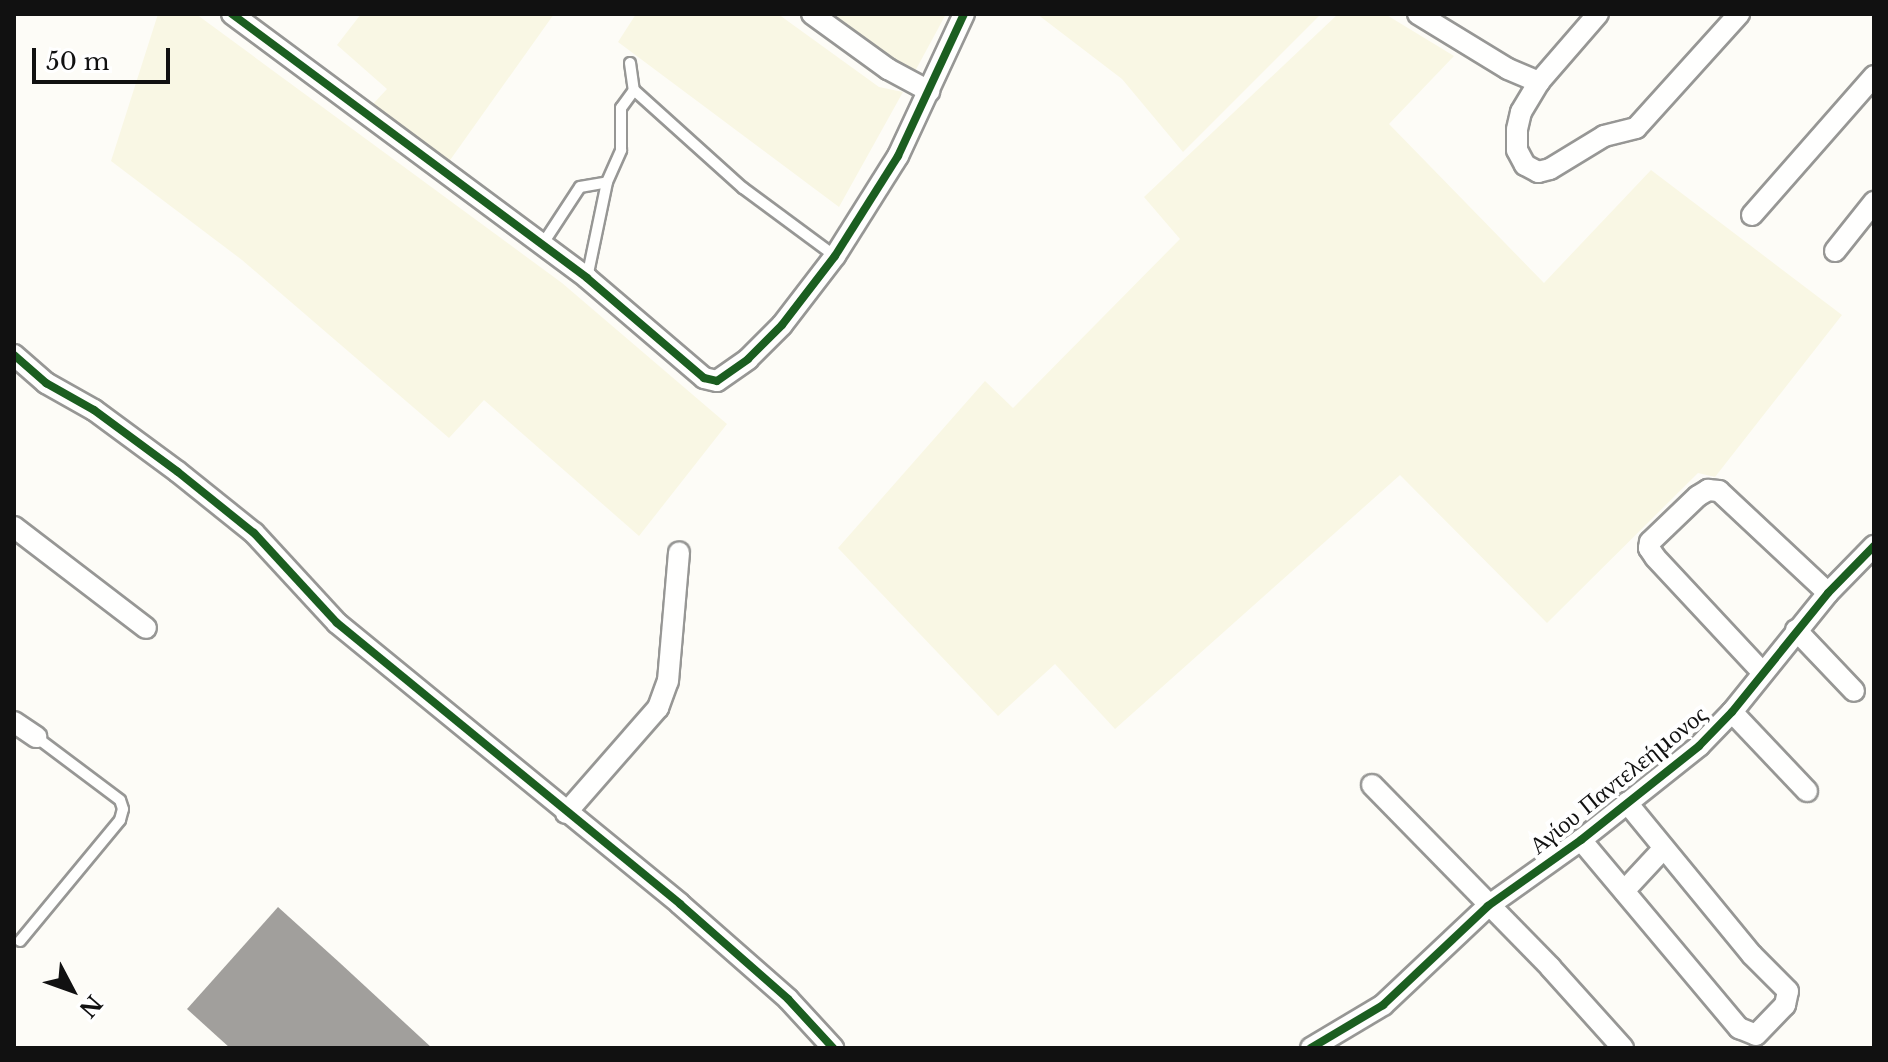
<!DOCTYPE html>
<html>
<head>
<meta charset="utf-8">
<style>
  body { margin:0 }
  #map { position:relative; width:1888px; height:1062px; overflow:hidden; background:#fdfcf7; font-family:"Libre Baskerville",serif }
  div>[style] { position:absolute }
  .farmland>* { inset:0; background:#f9f7e4 }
  .building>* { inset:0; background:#a19f9c }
  .roads { filter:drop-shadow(2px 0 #979795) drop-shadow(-2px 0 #979795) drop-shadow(0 2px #979795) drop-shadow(0 -2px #979795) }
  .lane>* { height:10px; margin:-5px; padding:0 5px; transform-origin:5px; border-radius:5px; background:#fffffe }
  .street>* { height:20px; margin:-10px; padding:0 10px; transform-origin:10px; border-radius:10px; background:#fffffe }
  .cycleway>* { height:8px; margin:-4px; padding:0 4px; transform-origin:4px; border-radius:4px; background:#1b5e20 }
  span { translate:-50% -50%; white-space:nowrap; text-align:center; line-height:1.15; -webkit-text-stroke:8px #fff; paint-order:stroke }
  .street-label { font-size:24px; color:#111 }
  .frame { position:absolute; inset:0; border:16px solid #111; pointer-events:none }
  .north { position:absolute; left:32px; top:950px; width:80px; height:80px; -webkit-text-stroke:6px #fff; paint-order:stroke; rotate:131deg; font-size:22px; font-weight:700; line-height:32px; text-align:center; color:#111 }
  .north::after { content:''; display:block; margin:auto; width:28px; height:36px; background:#111; clip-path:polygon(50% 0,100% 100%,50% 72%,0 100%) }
  .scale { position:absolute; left:32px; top:48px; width:138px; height:36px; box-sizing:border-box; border:4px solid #111; border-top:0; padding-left:10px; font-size:24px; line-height:28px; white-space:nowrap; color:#111; -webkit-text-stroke:6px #fff; paint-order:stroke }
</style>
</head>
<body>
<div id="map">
  <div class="farmland">
    <div style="clip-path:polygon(158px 14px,196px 14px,562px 283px,727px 424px,639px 536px,484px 400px,449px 438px,242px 260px,111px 161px)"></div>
    <div style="clip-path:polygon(361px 14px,554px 14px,448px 163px,373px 104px,387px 89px,337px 45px)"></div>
    <div style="clip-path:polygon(636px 14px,778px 14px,879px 87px,903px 92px,839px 207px,618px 42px)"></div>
    <div style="clip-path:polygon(829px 14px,946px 14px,913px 75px)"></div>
    <div style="clip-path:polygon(1037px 14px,1321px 14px,1183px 152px,1122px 79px)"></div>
    <div style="clip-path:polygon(1338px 14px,1385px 14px,1454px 56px,1389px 124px,1544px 283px,1651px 170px,1842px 315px,1715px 477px,1698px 473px,1547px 623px,1400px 475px,1115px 729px,1055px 664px,998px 716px,838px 548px,985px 381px,1013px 408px,1180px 239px,1144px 197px)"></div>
  </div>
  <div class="building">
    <div style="clip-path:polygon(278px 907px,340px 963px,432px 1048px,230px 1048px,209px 1029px,187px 1009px)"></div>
  </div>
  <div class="roads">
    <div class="lane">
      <div style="left:630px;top:63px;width:27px;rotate:82deg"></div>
      <div style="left:634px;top:90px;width:147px;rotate:42deg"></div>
      <div style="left:743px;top:188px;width:114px;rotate:36.5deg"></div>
      <div style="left:542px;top:245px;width:69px;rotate:-56.8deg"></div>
      <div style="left:580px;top:187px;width:27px;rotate:-10deg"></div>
      <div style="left:587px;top:278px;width:98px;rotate:-78.2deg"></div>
      <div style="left:607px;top:182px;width:35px;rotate:-66deg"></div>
      <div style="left:621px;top:150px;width:42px;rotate:-90deg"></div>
      <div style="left:621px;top:108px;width:22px;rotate:-54deg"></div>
      <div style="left:20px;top:941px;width:157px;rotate:-50.4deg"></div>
      <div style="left:120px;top:820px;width:11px;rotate:-75deg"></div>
      <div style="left:123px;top:809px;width:9px;rotate:-108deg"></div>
      <div style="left:120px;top:800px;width:105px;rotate:-143.1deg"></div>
    </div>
    <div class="street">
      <div style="left:232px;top:14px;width:442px;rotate:36.6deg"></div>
      <div style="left:587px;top:278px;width:154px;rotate:40.5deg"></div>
      <div style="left:704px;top:378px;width:13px;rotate:13deg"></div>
      <div style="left:717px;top:381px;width:38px;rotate:-35deg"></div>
      <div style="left:748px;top:359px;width:48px;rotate:-45deg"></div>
      <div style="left:782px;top:325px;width:87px;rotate:-52.5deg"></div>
      <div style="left:835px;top:256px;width:118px;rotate:-57.8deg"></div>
      <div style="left:898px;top:156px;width:157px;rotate:-65.1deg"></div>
      <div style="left:812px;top:14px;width:94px;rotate:35.9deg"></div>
      <div style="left:888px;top:69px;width:47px;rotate:28.2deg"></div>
      <div style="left:1418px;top:14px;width:105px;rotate:31.4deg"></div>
      <div style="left:1508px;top:69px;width:34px;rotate:23deg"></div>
      <div style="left:1539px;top:82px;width:90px;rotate:-49.1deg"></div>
      <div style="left:1539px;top:82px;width:35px;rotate:121deg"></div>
      <div style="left:1521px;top:112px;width:18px;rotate:103deg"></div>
      <div style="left:1517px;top:130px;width:20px;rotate:90deg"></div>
      <div style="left:1517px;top:150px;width:17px;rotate:62deg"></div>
      <div style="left:1525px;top:165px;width:15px;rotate:28deg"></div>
      <div style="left:1538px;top:172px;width:12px;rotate:-14deg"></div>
      <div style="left:1550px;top:169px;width:63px;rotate:-31.4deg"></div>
      <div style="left:1604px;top:136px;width:33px;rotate:-14deg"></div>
      <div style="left:1636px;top:128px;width:154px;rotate:-47.9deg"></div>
      <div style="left:1752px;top:215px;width:185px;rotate:-48.7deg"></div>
      <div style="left:1835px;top:251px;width:63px;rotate:-51.5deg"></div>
      <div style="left:14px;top:355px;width:43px;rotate:41.2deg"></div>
      <div style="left:46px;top:383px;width:55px;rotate:29.4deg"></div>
      <div style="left:94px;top:410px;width:104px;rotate:36.4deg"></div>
      <div style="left:178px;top:472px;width:97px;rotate:38.8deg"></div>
      <div style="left:254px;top:533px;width:122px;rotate:47.3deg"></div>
      <div style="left:337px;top:623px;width:443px;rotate:39.3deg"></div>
      <div style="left:680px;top:904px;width:144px;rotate:41.3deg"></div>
      <div style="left:788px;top:999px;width:67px;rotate:47.4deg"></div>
      <div style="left:14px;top:527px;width:166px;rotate:37.4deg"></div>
      <div style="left:1796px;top:630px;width:84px;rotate:46.4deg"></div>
      <div style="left:1763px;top:673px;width:158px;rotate:-133deg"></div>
      <div style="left:1655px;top:557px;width:11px;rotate:-124deg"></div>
      <div style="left:1649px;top:548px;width:6px;rotate:-81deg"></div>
      <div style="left:1650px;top:542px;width:66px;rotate:-43.8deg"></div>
      <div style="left:1698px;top:496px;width:12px;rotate:-31deg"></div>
      <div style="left:1708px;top:490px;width:11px;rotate:5deg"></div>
      <div style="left:1719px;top:491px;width:149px;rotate:43.1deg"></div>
      <div style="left:1732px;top:712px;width:109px;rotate:46.5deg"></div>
      <div style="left:14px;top:722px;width:27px;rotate:34deg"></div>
      <div style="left:1372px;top:785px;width:255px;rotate:45.6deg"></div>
      <div style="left:1550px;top:967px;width:109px;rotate:48deg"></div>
      <div style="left:566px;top:813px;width:140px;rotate:-48.8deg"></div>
      <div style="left:658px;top:708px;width:29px;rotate:-70deg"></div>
      <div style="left:668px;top:681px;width:129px;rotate:-85.1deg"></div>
      <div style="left:1581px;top:840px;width:246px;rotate:50deg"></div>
      <div style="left:1739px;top:1028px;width:18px;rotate:22deg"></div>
      <div style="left:1756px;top:1035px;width:42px;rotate:-46deg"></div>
      <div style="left:1785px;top:1005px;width:14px;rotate:-78deg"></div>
      <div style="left:1788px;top:991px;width:51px;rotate:-135deg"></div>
      <div style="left:1752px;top:955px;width:197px;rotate:-129.4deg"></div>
      <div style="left:1624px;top:891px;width:57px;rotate:-47.1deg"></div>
      <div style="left:1311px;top:1048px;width:84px;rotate:-30.8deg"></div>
      <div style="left:1383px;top:1005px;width:144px;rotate:-43.3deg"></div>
      <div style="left:1488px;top:906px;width:114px;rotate:-35.4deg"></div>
      <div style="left:1581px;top:840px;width:151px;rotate:-38.5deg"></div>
      <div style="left:1699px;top:746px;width:47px;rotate:-45.9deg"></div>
      <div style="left:1732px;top:712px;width:153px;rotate:-51.1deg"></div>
      <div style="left:1828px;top:593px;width:66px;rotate:-45.6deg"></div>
    </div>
  </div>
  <div class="cycleway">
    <div style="left:232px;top:14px;width:442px;rotate:36.6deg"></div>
    <div style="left:587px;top:278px;width:154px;rotate:40.5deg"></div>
    <div style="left:704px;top:378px;width:13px;rotate:13deg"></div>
    <div style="left:717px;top:381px;width:38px;rotate:-35deg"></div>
    <div style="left:748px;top:359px;width:48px;rotate:-45deg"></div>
    <div style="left:782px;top:325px;width:87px;rotate:-52.5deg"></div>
    <div style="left:835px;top:256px;width:118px;rotate:-57.8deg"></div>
    <div style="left:898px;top:156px;width:157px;rotate:-65.1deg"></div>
    <div style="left:14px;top:355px;width:43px;rotate:41.2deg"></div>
    <div style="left:46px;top:383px;width:55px;rotate:29.4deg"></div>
    <div style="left:94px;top:410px;width:104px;rotate:36.4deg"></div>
    <div style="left:178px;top:472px;width:97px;rotate:38.8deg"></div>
    <div style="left:254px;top:533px;width:122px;rotate:47.3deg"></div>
    <div style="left:337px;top:623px;width:443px;rotate:39.3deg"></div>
    <div style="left:680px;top:904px;width:144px;rotate:41.3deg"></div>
    <div style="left:788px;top:999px;width:67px;rotate:47.4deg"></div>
    <div style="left:1311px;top:1048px;width:84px;rotate:-30.8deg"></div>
    <div style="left:1383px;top:1005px;width:144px;rotate:-43.3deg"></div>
    <div style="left:1488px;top:906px;width:114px;rotate:-35.4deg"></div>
    <div style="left:1581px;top:840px;width:151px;rotate:-38.5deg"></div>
    <div style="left:1699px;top:746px;width:47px;rotate:-45.9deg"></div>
    <div style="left:1732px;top:712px;width:153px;rotate:-51.1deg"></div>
    <div style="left:1828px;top:593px;width:66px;rotate:-45.6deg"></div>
  </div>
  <div class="street-label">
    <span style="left:1618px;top:780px;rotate:-39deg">Αγίου Παντελεήμονος</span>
  </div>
  <div class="frame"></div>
  <div class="north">N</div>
  <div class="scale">50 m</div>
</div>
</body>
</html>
